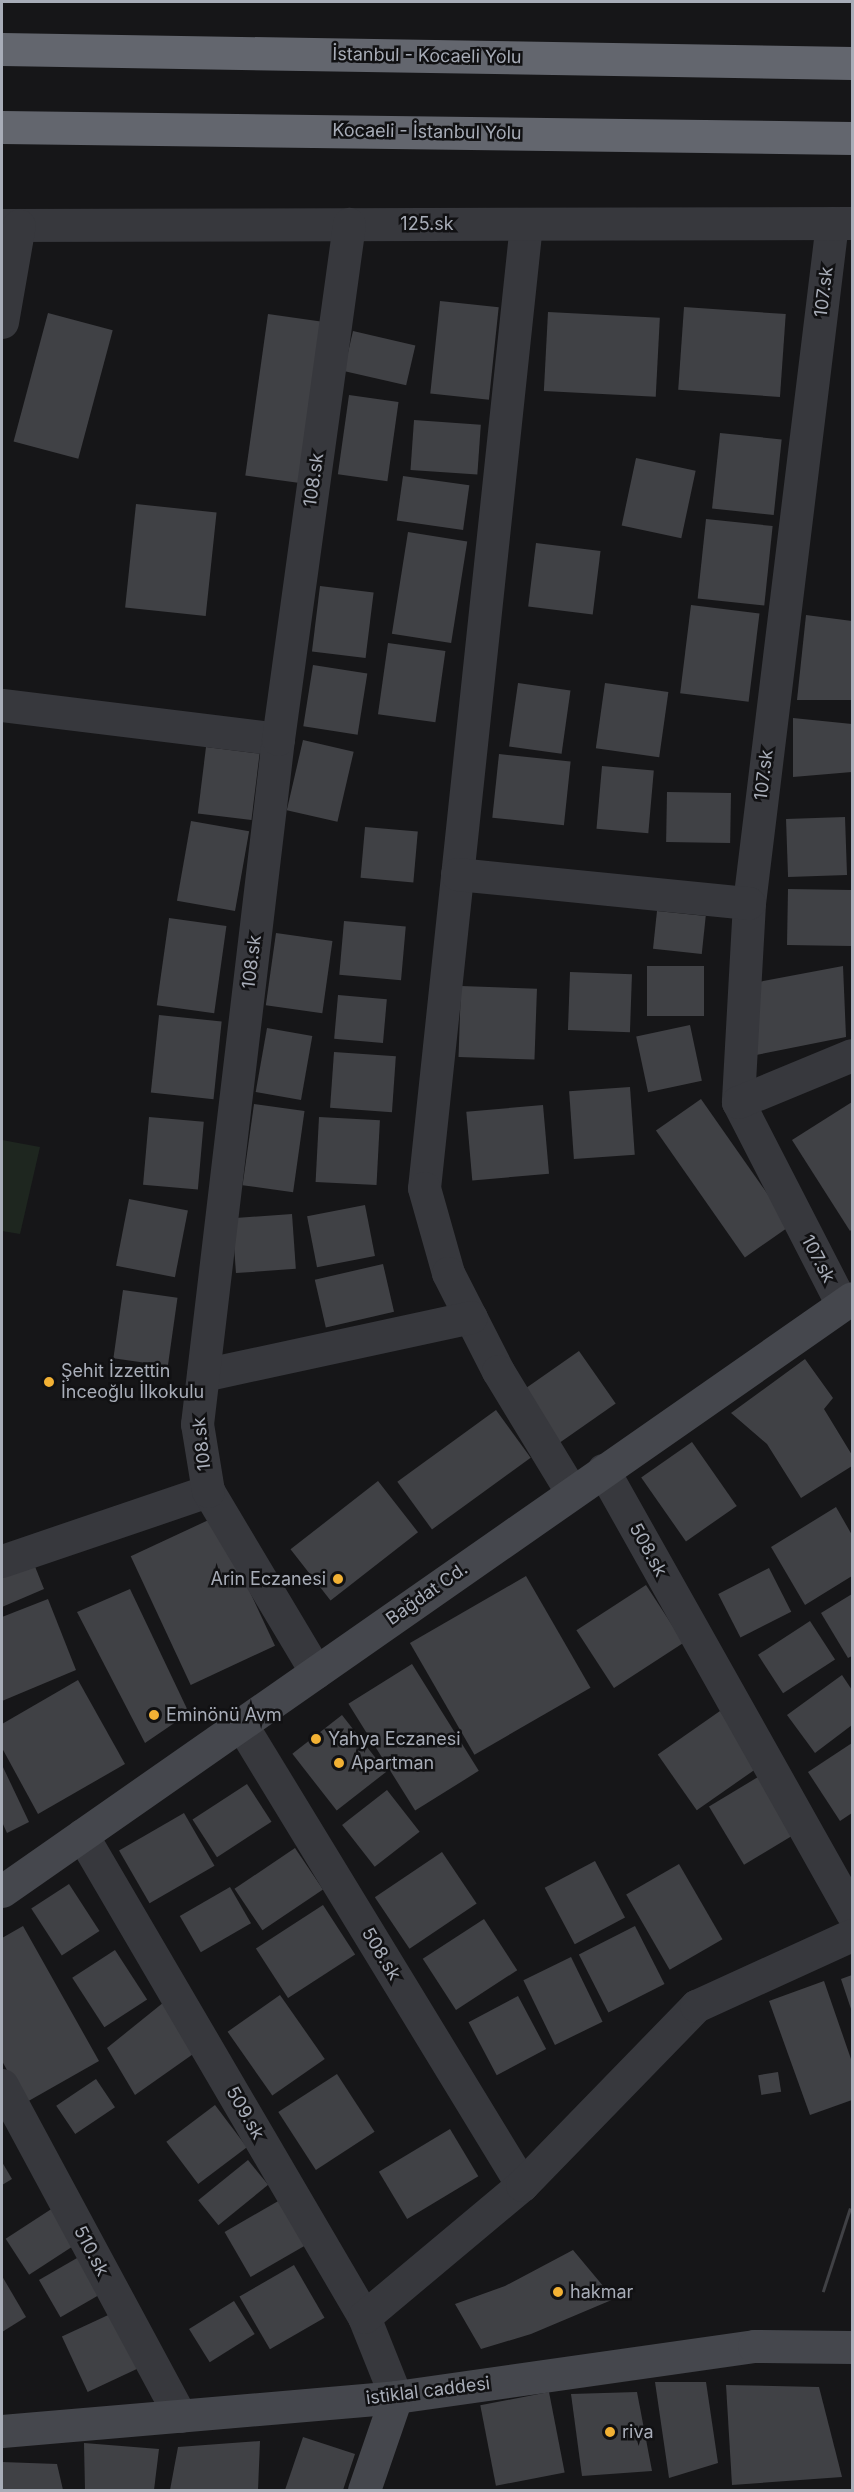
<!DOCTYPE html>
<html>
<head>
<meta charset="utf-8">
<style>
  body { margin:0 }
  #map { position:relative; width:854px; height:2492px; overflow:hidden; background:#161618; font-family:Inter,sans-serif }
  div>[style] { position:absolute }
  .green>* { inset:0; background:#1e261f }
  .building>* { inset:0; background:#404145; transform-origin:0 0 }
  .street>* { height:33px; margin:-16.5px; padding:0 16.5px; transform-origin:16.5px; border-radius:16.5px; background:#37383d }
  .secondary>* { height:33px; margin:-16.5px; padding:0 16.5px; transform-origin:16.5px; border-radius:16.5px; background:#45474d }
  .highway>* { height:33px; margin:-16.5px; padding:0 16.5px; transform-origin:16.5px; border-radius:16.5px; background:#63666e }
  .dots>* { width:16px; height:16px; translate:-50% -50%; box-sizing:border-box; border:3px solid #111113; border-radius:50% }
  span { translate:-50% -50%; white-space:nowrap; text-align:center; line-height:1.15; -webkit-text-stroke:5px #111113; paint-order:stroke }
  .street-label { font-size:18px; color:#a8adb8 }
  .poi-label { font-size:18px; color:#a8adb8 }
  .left { translate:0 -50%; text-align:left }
  .right { translate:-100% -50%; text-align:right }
  .frame { position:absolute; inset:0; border:3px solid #a8adb8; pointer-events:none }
</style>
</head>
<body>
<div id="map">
  <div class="green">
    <div style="clip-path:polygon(2px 1140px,40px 1147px,20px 1234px,2px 1231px)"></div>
  </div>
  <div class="building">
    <div style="left:440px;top:301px;width:59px;height:93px;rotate:6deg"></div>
    <div style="left:684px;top:307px;width:102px;height:83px;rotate:4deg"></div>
    <div style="left:548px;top:312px;width:112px;height:79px;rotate:3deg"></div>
    <div style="left:48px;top:313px;width:67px;height:133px;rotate:15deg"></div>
    <div style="left:268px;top:314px;width:55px;height:163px;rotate:8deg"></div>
    <div style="left:353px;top:331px;width:64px;height:41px;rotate:13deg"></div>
    <div style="left:349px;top:395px;width:50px;height:80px;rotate:8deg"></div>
    <div style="left:414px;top:420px;width:67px;height:50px;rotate:4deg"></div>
    <div style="left:720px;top:433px;width:62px;height:76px;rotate:6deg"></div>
    <div style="left:636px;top:458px;width:61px;height:69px;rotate:12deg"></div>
    <div style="left:403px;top:476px;width:67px;height:45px;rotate:8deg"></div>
    <div style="left:136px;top:504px;width:81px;height:104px;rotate:6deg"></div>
    <div style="left:706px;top:519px;width:67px;height:80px;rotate:6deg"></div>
    <div style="left:408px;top:532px;width:60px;height:103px;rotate:9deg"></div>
    <div style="left:536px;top:543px;width:65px;height:64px;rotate:7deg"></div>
    <div style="left:320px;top:586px;width:54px;height:66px;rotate:7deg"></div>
    <div style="left:691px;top:605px;width:69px;height:89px;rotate:7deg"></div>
    <div style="clip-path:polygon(806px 615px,852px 621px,852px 700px,797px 700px)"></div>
    <div style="left:388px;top:643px;width:58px;height:72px;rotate:8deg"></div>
    <div style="left:313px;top:665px;width:55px;height:62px;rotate:9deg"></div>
    <div style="left:518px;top:683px;width:53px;height:64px;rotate:8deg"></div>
    <div style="left:605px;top:683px;width:64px;height:66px;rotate:8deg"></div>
    <div style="clip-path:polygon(793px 718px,852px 724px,852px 772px,793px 777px)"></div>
    <div style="left:303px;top:740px;width:52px;height:72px;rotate:13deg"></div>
    <div style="left:206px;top:747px;width:54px;height:67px;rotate:7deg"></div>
    <div style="left:499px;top:754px;width:72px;height:64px;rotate:6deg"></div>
    <div style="left:602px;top:766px;width:52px;height:63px;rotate:5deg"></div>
    <div style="left:667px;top:792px;width:64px;height:50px;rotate:1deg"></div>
    <div style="left:845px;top:817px;width:58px;height:59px;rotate:88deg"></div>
    <div style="left:191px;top:821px;width:59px;height:81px;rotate:10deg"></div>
    <div style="left:365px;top:827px;width:53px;height:51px;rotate:5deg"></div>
    <div style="left:788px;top:889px;width:64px;height:56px;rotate:1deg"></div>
    <div style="left:657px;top:911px;width:49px;height:38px;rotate:6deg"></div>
    <div style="left:169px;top:918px;width:58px;height:88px;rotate:8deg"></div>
    <div style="left:344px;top:921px;width:62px;height:54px;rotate:5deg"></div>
    <div style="left:276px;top:933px;width:57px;height:73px;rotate:8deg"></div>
    <div style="left:647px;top:966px;width:57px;height:50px"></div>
    <div style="clip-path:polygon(843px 966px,846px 1037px,756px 1055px,753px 983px)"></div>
    <div style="left:570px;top:972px;width:62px;height:58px;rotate:2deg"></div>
    <div style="left:461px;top:986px;width:76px;height:71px;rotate:2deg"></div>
    <div style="left:338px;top:995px;width:49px;height:44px;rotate:5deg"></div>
    <div style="left:159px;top:1015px;width:63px;height:78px;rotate:6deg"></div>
    <div style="left:690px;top:1025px;width:57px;height:55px;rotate:78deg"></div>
    <div style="left:267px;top:1028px;width:46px;height:65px;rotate:10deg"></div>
    <div style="left:334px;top:1052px;width:62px;height:56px;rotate:4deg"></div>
    <div style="left:630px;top:1087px;width:68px;height:61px;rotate:86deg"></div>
    <div style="left:701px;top:1099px;width:155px;height:55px;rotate:55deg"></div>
    <div style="clip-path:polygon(852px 1102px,852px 1229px,850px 1231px,792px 1140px)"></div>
    <div style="left:254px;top:1104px;width:51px;height:82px;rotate:8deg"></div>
    <div style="left:543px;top:1105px;width:69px;height:77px;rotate:85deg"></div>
    <div style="left:149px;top:1117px;width:55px;height:68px;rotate:5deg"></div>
    <div style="left:319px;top:1117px;width:61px;height:65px;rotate:3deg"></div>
    <div style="left:129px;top:1199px;width:60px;height:68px;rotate:11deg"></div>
    <div style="left:365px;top:1205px;width:52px;height:59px;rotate:79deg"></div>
    <div style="left:292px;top:1214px;width:55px;height:60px;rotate:86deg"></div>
    <div style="left:383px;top:1264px;width:49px;height:70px;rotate:77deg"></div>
    <div style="left:123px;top:1290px;width:55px;height:69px;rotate:8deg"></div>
    <div style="left:579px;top:1351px;width:64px;height:72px;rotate:55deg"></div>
    <div style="clip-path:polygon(805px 1359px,833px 1398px,824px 1409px,852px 1455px,852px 1466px,801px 1498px,767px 1444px,731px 1413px)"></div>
    <div style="left:496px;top:1410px;width:59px;height:122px;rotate:54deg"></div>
    <div style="left:692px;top:1442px;width:78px;height:62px;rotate:55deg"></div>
    <div style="left:378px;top:1481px;width:65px;height:111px;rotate:52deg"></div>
    <div style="clip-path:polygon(836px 1507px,852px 1535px,852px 1576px,805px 1605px,771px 1547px)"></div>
    <div style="left:215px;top:1517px;width:142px;height:93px;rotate:65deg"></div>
    <div style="clip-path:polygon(34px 1564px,44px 1589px,2px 1607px,2px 1578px)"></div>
    <div style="left:769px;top:1568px;width:49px;height:57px;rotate:63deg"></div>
    <div style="left:526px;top:1576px;width:129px;height:134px;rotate:60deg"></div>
    <div style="left:646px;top:1585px;width:69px;height:83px;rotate:57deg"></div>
    <div style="clip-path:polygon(130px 1589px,189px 1713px,145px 1743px,77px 1612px)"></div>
    <div style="clip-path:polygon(852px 1594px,852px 1656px,848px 1658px,821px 1613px)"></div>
    <div style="clip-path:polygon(48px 1599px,76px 1670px,2px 1701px,2px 1617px)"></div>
    <div style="left:810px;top:1621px;width:46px;height:62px;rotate:57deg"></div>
    <div style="left:412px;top:1664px;width:126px;height:75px;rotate:58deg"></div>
    <div style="clip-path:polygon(842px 1675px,852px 1690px,852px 1725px,815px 1753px,787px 1715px)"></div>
    <div style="clip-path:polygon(78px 1680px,125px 1764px,38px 1814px,2px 1748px,2px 1724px)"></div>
    <div style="left:720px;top:1711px;width:68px;height:76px;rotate:55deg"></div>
    <div style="left:342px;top:1715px;width:72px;height:63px;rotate:52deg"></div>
    <div style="clip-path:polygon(852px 1743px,852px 1813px,840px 1821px,808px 1772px)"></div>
    <div style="clip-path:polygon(2px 1765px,29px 1822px,7px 1833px,2px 1822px)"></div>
    <div style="left:763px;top:1774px;width:68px;height:63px;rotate:59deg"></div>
    <div style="left:247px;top:1784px;width:45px;height:65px;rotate:57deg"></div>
    <div style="left:387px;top:1790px;width:53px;height:57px;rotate:52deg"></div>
    <div style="left:184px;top:1813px;width:61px;height:75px;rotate:60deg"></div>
    <div style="left:295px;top:1848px;width:50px;height:73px;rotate:56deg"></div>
    <div style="left:442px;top:1852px;width:62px;height:81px;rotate:56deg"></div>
    <div style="left:595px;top:1861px;width:64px;height:57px;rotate:62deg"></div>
    <div style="left:679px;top:1864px;width:87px;height:61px;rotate:60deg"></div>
    <div style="left:69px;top:1884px;width:56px;height:45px;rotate:57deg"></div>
    <div style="left:230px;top:1887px;width:42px;height:58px;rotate:60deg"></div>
    <div style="left:323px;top:1905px;width:59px;height:80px;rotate:57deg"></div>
    <div style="left:484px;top:1919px;width:61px;height:73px;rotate:57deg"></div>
    <div style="clip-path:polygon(23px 1926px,99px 2061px,25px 2103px,2px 2061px,2px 1938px)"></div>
    <div style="left:635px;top:1926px;width:65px;height:63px;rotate:63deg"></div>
    <div style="left:115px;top:1950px;width:59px;height:51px;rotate:57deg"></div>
    <div style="left:571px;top:1957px;width:72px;height:53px;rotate:64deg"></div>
    <div style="clip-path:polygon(852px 1975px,852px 2012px,841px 1979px)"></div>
    <div style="clip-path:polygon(824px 1981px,852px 2062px,852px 2100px,810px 2115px,769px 2001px)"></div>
    <div style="left:280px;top:1995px;width:78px;height:64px;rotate:55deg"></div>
    <div style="left:518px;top:1996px;width:60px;height:56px;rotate:62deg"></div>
    <div style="clip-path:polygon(169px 1998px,196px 2052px,135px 2095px,107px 2048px)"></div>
    <div style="left:778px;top:2072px;width:20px;height:20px;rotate:81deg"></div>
    <div style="left:337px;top:2074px;width:69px;height:70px;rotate:57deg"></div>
    <div style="left:96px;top:2079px;width:34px;height:48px;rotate:56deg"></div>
    <div style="left:215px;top:2105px;width:53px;height:61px;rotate:53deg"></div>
    <div style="left:450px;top:2129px;width:55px;height:83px;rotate:59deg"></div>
    <div style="left:248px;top:2160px;width:32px;height:64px;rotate:51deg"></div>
    <div style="clip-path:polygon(2px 2162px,12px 2179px,2px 2185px)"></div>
    <div style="left:280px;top:2200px;width:52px;height:64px;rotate:60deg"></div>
    <div style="left:56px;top:2206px;width:43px;height:60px;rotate:57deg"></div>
    <div style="left:849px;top:2208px;width:3px;height:88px;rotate:18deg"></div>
    <div style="clip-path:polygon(573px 2250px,614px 2299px,531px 2334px,481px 2349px,455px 2304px,505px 2286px)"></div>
    <div style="left:84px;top:2254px;width:43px;height:52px;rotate:60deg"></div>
    <div style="left:294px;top:2265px;width:61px;height:63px;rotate:60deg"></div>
    <div style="clip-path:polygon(2px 2276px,26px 2317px,2px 2332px)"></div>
    <div style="left:234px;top:2301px;width:39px;height:53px;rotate:58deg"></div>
    <div style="left:119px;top:2310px;width:61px;height:63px;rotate:65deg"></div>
    <div style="clip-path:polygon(655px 2382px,706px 2382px,718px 2463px,669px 2478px)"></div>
    <div style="clip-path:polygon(726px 2385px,819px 2387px,842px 2477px,732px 2485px)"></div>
    <div style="left:549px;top:2392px;width:82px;height:70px;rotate:79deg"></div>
    <div style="clip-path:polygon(637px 2392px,652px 2471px,582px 2476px,571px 2394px)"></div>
    <div style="clip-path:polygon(303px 2437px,355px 2454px,343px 2490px,285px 2490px)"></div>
    <div style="clip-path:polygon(260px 2441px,258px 2490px,170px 2490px,178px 2447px)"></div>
    <div style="clip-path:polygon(84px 2443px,159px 2449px,154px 2490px,85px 2490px)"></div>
    <div style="clip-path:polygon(2px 2462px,57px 2464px,63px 2490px,2px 2490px)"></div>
  </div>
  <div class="street">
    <div style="left:832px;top:223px;width:685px;rotate:96.96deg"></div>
    <div style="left:749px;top:903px;width:199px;rotate:93.2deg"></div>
    <div style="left:738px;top:1102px;width:227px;rotate:62.8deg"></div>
    <div style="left:526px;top:224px;width:969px;rotate:96.04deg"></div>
    <div style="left:424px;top:1188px;width:88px;rotate:74.2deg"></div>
    <div style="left:448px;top:1273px;width:110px;rotate:63deg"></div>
    <div style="left:498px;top:1371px;width:140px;rotate:58.7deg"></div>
    <div style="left:2px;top:225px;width:850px;rotate:-0.13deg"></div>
    <div style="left:2px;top:322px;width:98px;rotate:-80.1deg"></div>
    <div style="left:2px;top:705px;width:278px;rotate:7deg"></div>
    <div style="left:457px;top:874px;width:293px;rotate:5.7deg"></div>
    <div style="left:738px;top:1102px;width:123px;rotate:-22.4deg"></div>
    <div style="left:203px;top:1375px;width:274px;rotate:-12.2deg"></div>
    <div style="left:603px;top:1470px;width:508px;rotate:60.66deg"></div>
    <div style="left:2px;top:1561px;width:218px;rotate:-18.8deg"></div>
    <div style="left:316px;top:1672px;width:211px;rotate:-120.8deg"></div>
    <div style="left:208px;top:1491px;width:68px;rotate:-99.3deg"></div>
    <div style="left:197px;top:1424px;width:690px;rotate:-83.26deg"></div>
    <div style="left:278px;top:739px;width:520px;rotate:-82.15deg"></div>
    <div style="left:241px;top:1724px;width:540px;rotate:58.64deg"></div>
    <div style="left:82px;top:1835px;width:558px;rotate:59.67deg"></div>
    <div style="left:364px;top:2317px;width:86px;rotate:68.2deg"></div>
    <div style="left:2px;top:2085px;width:376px;rotate:61.7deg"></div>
    <div style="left:364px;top:2317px;width:206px;rotate:-39.9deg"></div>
    <div style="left:522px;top:2185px;width:250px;rotate:-45.8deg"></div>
    <div style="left:696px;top:2006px;width:171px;rotate:-24.5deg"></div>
  </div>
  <div class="secondary">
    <div style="left:2px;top:1891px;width:1036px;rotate:-34.9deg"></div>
    <div style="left:2px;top:2431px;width:395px;rotate:-4.9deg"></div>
    <div style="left:396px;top:2397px;width:362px;rotate:-8.1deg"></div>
    <div style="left:754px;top:2346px;width:98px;rotate:0.6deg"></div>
    <div style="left:364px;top:2490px;width:98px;rotate:-71deg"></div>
  </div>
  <div class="highway">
    <div style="left:2px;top:49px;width:850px;rotate:0.94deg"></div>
    <div style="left:2px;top:127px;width:850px;rotate:0.74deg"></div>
  </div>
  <div class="dots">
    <div style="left:49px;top:1382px;background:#f2b134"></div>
    <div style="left:338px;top:1579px;background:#f2b134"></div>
    <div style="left:154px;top:1715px;background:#f2b134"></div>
    <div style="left:316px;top:1739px;background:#f2b134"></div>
    <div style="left:339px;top:1763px;background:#f2b134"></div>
    <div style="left:558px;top:2292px;background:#f2b134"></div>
    <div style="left:610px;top:2432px;background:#f2b134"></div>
  </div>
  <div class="street-label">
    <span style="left:427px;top:56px;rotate:1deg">İstanbul - Kocaeli Yolu</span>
    <span style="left:427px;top:132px;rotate:1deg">Kocaeli - İstanbul Yolu</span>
    <span style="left:427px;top:224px">125.sk</span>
    <span style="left:824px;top:292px;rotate:-83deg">107.sk</span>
    <span style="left:314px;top:480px;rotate:-82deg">108.sk</span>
    <span style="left:764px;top:775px;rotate:-83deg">107.sk</span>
    <span style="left:252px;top:962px;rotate:-83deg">108.sk</span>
    <span style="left:818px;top:1259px;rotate:62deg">107.sk</span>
    <span style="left:202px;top:1444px;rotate:-96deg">108.sk</span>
    <span style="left:648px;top:1550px;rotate:61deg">508.sk</span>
    <span style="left:427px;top:1594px;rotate:-35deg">Bağdat Cd.</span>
    <span style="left:381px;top:1954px;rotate:59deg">508.sk</span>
    <span style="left:245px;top:2113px;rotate:60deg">509.sk</span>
    <span style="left:91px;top:2251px;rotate:62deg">510.sk</span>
    <span style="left:428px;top:2391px;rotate:-7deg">istiklal caddesi</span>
  </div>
  <div class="poi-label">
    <span class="left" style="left:61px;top:1382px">Şehit İzzettin<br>İnceoğlu İlkokulu</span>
    <span class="right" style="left:326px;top:1579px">Arin Eczanesi</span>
    <span class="left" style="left:166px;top:1715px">Eminönü Avm</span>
    <span class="left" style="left:328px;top:1739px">Yahya Eczanesi</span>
    <span class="left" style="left:351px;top:1763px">Apartman</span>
    <span class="left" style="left:570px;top:2292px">hakmar</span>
    <span class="left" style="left:622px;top:2432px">riva</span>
  </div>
  <div class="frame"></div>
</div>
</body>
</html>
